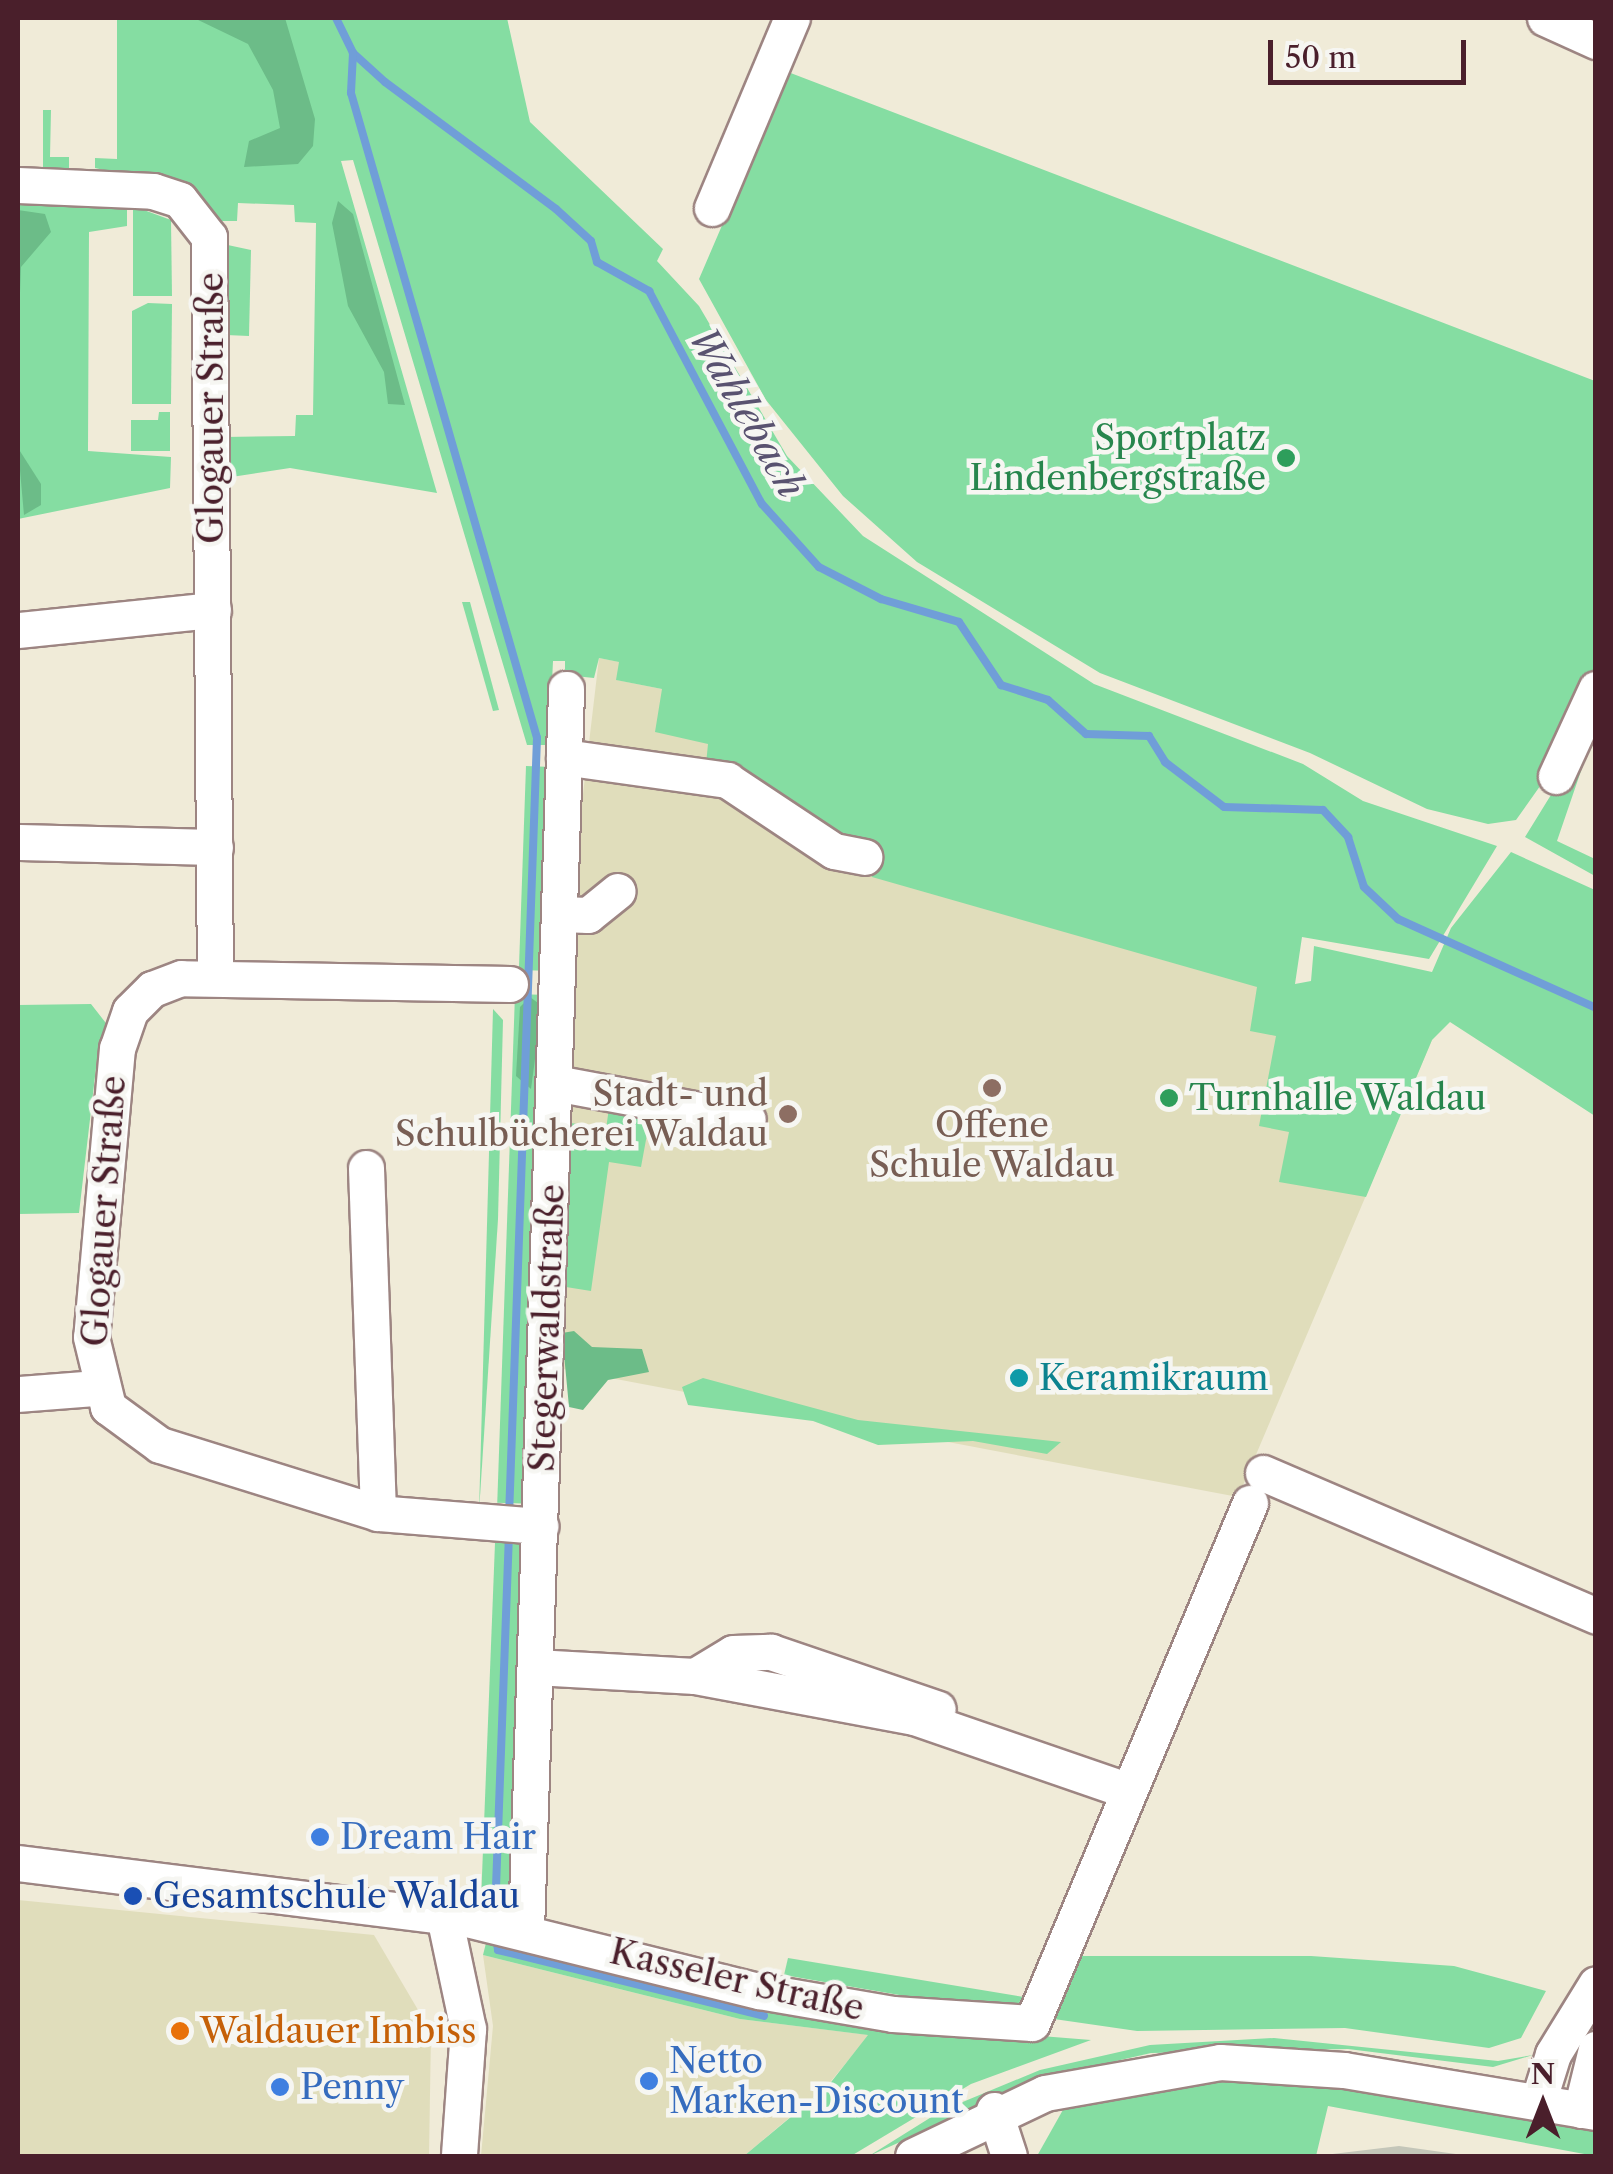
<!DOCTYPE html>
<html>
<head>
<meta charset="utf-8">
<style>
  body { margin:0 }
  #map { position:relative; width:1613px; height:2174px; overflow:hidden; background:#f0ebd8; font-family:"Libre Caslon Text",serif }
  div>[style] { position:absolute }
  .built>* { inset:0; background:#e0ddbb }
  .industrial>* { inset:0; background:#c4c6b9 }
  .green>* { inset:0; background:#85dda2; transform-origin:0 0 }
  .forest>* { inset:0; background:#6cbc88 }
  .stream>* { height:8px; margin:-4px; padding:0 4px; transform-origin:4px; border-radius:4px; background:#709ed8 }
  .roads { filter:drop-shadow(2px 0 #9d8582) drop-shadow(-2px 0 #9d8582) drop-shadow(0 2px #9d8582) drop-shadow(0 -2px #9d8582) }
  .minor>* { height:35px; margin:-17.5px; padding:0 17.5px; transform-origin:17.5px; border-radius:17.5px; background:#fff }
  .dots>* { width:28px; height:28px; translate:-50% -50%; box-sizing:border-box; border:5px solid #f6f6f2; border-radius:50% }
  span { translate:-50% -50%; white-space:nowrap; text-align:center; line-height:1.15; -webkit-text-stroke:9px #f6f6f2; paint-order:stroke }
  .street-label { font-size:35px; color:#4a1f2b }
  .leisure-label { font-size:35px; color:#27864d }
  .right { translate:-100% -50%; text-align:right }
  .left { translate:0 -50%; text-align:left }
  .education-label { font-size:35px; color:#785e54 }
  .culture-label { font-size:35px; color:#0d838f }
  .shop-label { font-size:35px; color:#366cbe }
  .transit-label { font-size:35px; color:#164399 }
  .food-label { font-size:35px; color:#c56008 }
  .water-label { font-size:38px; color:#595270; font-style:italic }
  .frame { position:absolute; inset:0; border:20px solid #4a1f2b; pointer-events:none }
  .north { position:absolute; left:1493px; top:2054px; width:100px; height:100px; -webkit-text-stroke:8px #f6f6f2; paint-order:stroke; rotate:0deg; font-size:28px; font-weight:700; line-height:40px; text-align:center; color:#4a1f2b }
  .north::after { content:''; display:block; margin:auto; width:35px; height:45px; background:#4a1f2b; clip-path:polygon(50% 0,100% 100%,50% 72%,0 100%) }
  .scale { position:absolute; left:1268px; top:40px; width:198px; height:45px; box-sizing:border-box; border:5px solid #4a1f2b; border-top:0; padding-left:12px; font-size:30px; line-height:35px; white-space:nowrap; color:#4a1f2b; -webkit-text-stroke:8px #f6f6f2; paint-order:stroke }
</style>
</head>
<body>
<div id="map">
  <div class="built">
    <div style="clip-path:polygon(599px 658px,620px 662px,617px 680px,662px 689px,709px 744px,1258px 987px,1432px 1040px,1238px 1497px,563px 1369px,579px 828px)"></div>
    <div style="clip-path:polygon(18px 1900px,374px 1935px,431px 2032px,429px 2156px,18px 2156px)"></div>
    <div style="clip-path:polygon(483px 1955px,740px 2019px,869px 2035px,827px 2086px,744px 2156px,481px 2156px,493px 2026px)"></div>
  </div>
  <div class="industrial">
    <div style="clip-path:polygon(1399px 2146px,1470px 2156px,1316px 2156px)"></div>
  </div>
  <div class="green">
    <div style="clip-path:polygon(117px 18px,507px 18px,530px 122px,663px 249px,657px 261px,699px 306px,787px 456px,863px 536px,1094px 684px,1303px 764px,1363px 801px,1497px 846px,1429px 959px,1302px 937px,1295px 984px,1311px 981px,1314px 946px,1432px 972px,1451px 928px,1511px 852px,1595px 890px,1595px 1116px,1450px 1022px,1432px 1040px,1366px 1197px,1279px 1182px,1289px 1132px,1259px 1126px,1276px 1036px,1250px 1031px,1257px 987px,872px 877px,862px 851px,706px 764px,708px 744px,655px 732px,662px 689px,616px 680px,619px 662px,599px 658px,594px 678px,565px 675px,565px 661px,553px 661px,549px 745px,527px 745px,353px 160px,341px 161px,437px 493px,290px 468px,225px 478px,224px 437px,295px 436px,296px 415px,313px 415px,316px 223px,295px 222px,294px 205px,238px 203px,237px 221px,217px 221px,185px 188px,95px 168px,95px 158px,117px 159px)"></div>
    <div style="clip-path:polygon(788px 72px,1595px 381px,1595px 669px,1550px 772px,1516px 820px,1488px 824px,1427px 809px,1310px 753px,1100px 673px,917px 562px,843px 496px,766px 400px,699px 279px)"></div>
    <div style="clip-path:polygon(43px 110px,51px 110px,50px 157px,69px 157px,69px 168px,43px 168px)"></div>
    <div style="clip-path:polygon(18px 205px,127px 205px,127px 226px,89px 232px,88px 451px,171px 457px,170px 488px,18px 519px)"></div>
    <div style="clip-path:polygon(133px 206px,171px 220px,172px 296px,133px 296px)"></div>
    <div style="clip-path:polygon(223px 244px,251px 250px,249px 336px,226px 335px)"></div>
    <div style="clip-path:polygon(148px 303px,172px 304px,171px 404px,132px 404px,132px 311px)"></div>
    <div style="clip-path:polygon(159px 412px,170px 412px,170px 451px,131px 451px,131px 420px,158px 420px)"></div>
    <div style="clip-path:polygon(462px 602px,470px 602px,499px 710px,493px 711px)"></div>
    <div style="clip-path:polygon(1595px 730px,1557px 841px,1595px 859px,1595px 876px,1525px 837px,1562px 777px,1573px 780px)"></div>
    <div style="left:526px;top:766px;width:26px;height:204px;rotate:2deg"></div>
    <div style="left:515px;top:994px;width:25px;height:509px;rotate:2deg"></div>
    <div style="clip-path:polygon(91px 1004px,109px 1027px,98px 1051px,79px 1213px,18px 1214px,18px 1005px)"></div>
    <div style="clip-path:polygon(493px 1009px,503px 1020px,498px 1219px,479px 1512px)"></div>
    <div style="clip-path:polygon(609px 1108px,656px 1117px,658px 1130px,648px 1129px,641px 1167px,609px 1162px,591px 1291px,566px 1287px,571px 1123px,606px 1129px)"></div>
    <div style="clip-path:polygon(703px 1378px,858px 1420px,1061px 1442px,1047px 1454px,973px 1441px,878px 1445px,813px 1421px,688px 1405px,682px 1387px)"></div>
    <div style="clip-path:polygon(520px 1542px,524px 1543px,510px 1906px,481px 1901px,495px 1543px)"></div>
    <div style="clip-path:polygon(487px 1939px,887px 2024px,1091px 2040px,971px 2084px,851px 2156px,744px 2156px,828px 2086px,868px 2035px,740px 2019px,483px 1955px)"></div>
    <div style="clip-path:polygon(1073px 1956px,1311px 1956px,1454px 1966px,1546px 1991px,1521px 2038px,1489px 2048px,1345px 2028px,1137px 2031px,1054px 2019px)"></div>
    <div style="clip-path:polygon(788px 1958px,1024px 1997px,1009px 2014px,784px 1975px)"></div>
    <div style="clip-path:polygon(1274px 2038px,1498px 2061px,1533px 2055px,1493px 2067px,1348px 2049px,1151px 2053px,1042px 2078px,869px 2156px,941px 2111px,1040px 2070px,1150px 2045px)"></div>
    <div style="clip-path:polygon(1195px 2079px,1283px 2080px,1596px 2126px,1595px 2156px,1328px 2106px,1316px 2156px,1037px 2156px,1064px 2108px)"></div>
  </div>
  <div class="forest">
    <div style="clip-path:polygon(194px 18px,285px 18px,315px 119px,313px 146px,298px 164px,244px 167px,249px 141px,280px 128px,273px 90px,248px 44px)"></div>
    <div style="clip-path:polygon(338px 201px,353px 214px,405px 405px,388px 404px,384px 372px,348px 306px,332px 223px)"></div>
    <div style="clip-path:polygon(18px 210px,45px 214px,51px 232px,21px 267px,18px 345px)"></div>
    <div style="clip-path:polygon(18px 448px,41px 484px,41px 505px,24px 515px)"></div>
    <div style="clip-path:polygon(530px 997px,542px 1006px,531px 1089px,516px 1076px,520px 1007px)"></div>
    <div style="clip-path:polygon(574px 1331px,592px 1347px,642px 1349px,649px 1372px,608px 1380px,583px 1410px,569px 1407px,562px 1333px)"></div>
  </div>
  <div class="stream">
    <div style="left:336px;top:18px;width:39px;rotate:64deg"></div>
    <div style="left:353px;top:53px;width:43px;rotate:42.2deg"></div>
    <div style="left:385px;top:82px;width:213px;rotate:36.6deg"></div>
    <div style="left:556px;top:209px;width:47px;rotate:42.4deg"></div>
    <div style="left:591px;top:241px;width:22px;rotate:74deg"></div>
    <div style="left:597px;top:262px;width:60px;rotate:29.1deg"></div>
    <div style="left:649px;top:291px;width:241px;rotate:62.1deg"></div>
    <div style="left:762px;top:504px;width:85px;rotate:47.9deg"></div>
    <div style="left:819px;top:567px;width:70px;rotate:27.3deg"></div>
    <div style="left:881px;top:599px;width:81px;rotate:16.4deg"></div>
    <div style="left:959px;top:622px;width:76px;rotate:56.3deg"></div>
    <div style="left:1001px;top:685px;width:49px;rotate:17.7deg"></div>
    <div style="left:1048px;top:700px;width:51px;rotate:41.8deg"></div>
    <div style="left:1086px;top:734px;width:63px;rotate:1.8deg"></div>
    <div style="left:1149px;top:736px;width:31px;rotate:58deg"></div>
    <div style="left:1165px;top:762px;width:74px;rotate:37.3deg"></div>
    <div style="left:1224px;top:807px;width:99px;rotate:1.7deg"></div>
    <div style="left:1323px;top:810px;width:37px;rotate:47deg"></div>
    <div style="left:1348px;top:837px;width:52px;rotate:72.3deg"></div>
    <div style="left:1364px;top:887px;width:47px;rotate:43.3deg"></div>
    <div style="left:1398px;top:919px;width:217px;rotate:24.2deg"></div>
    <div style="left:353px;top:53px;width:40px;rotate:92.9deg"></div>
    <div style="left:351px;top:93px;width:671px;rotate:73.91deg"></div>
    <div style="left:537px;top:738px;width:778px;rotate:92.06deg"></div>
    <div style="left:495px;top:1915px;width:381px;rotate:-87.9deg"></div>
    <div style="left:495px;top:1934px;width:16px;rotate:79deg"></div>
    <div style="left:498px;top:1950px;width:274px;rotate:13.9deg"></div>
  </div>
  <div class="roads">
    <div class="minor">
      <div style="left:1545px;top:18px;width:56px;rotate:24.3deg"></div>
      <div style="left:18px;top:185px;width:135px;rotate:2.5deg"></div>
      <div style="left:153px;top:191px;width:28px;rotate:18deg"></div>
      <div style="left:180px;top:200px;width:47px;rotate:51.9deg"></div>
      <div style="left:209px;top:237px;width:741px;rotate:89.54deg"></div>
      <div style="left:712px;top:208px;width:206px;rotate:-67.2deg"></div>
      <div style="left:18px;top:630px;width:196px;rotate:-5.9deg"></div>
      <div style="left:564px;top:757px;width:165px;rotate:8deg"></div>
      <div style="left:727px;top:780px;width:128px;rotate:33.6deg"></div>
      <div style="left:834px;top:851px;width:31px;rotate:11deg"></div>
      <div style="left:1556px;top:776px;width:96px;rotate:-65.3deg"></div>
      <div style="left:18px;top:842px;width:197px;rotate:1.5deg"></div>
      <div style="left:560px;top:914px;width:28px;rotate:2deg"></div>
      <div style="left:588px;top:915px;width:38px;rotate:-39deg"></div>
      <div style="left:510px;top:984px;width:329px;rotate:-179deg"></div>
      <div style="left:181px;top:978px;width:31px;rotate:159deg"></div>
      <div style="left:152px;top:989px;width:31px;rotate:135deg"></div>
      <div style="left:130px;top:1011px;width:39px;rotate:109deg"></div>
      <div style="left:117px;top:1048px;width:290px;rotate:95.1deg"></div>
      <div style="left:91px;top:1337px;width:72px;rotate:76.3deg"></div>
      <div style="left:108px;top:1407px;width:64px;rotate:36.2deg"></div>
      <div style="left:160px;top:1445px;width:228px;rotate:17.3deg"></div>
      <div style="left:378px;top:1513px;width:163px;rotate:4.6deg"></div>
      <div style="left:555px;top:1083px;width:196px;rotate:10.6deg"></div>
      <div style="left:366px;top:1168px;width:345px;rotate:88deg"></div>
      <div style="left:18px;top:1394px;width:78px;rotate:-4.4deg"></div>
      <div style="left:1263px;top:1473px;width:362px;rotate:23.2deg"></div>
      <div style="left:535px;top:1667px;width:160px;rotate:3.2deg"></div>
      <div style="left:695px;top:1676px;width:223px;rotate:10.6deg"></div>
      <div style="left:914px;top:1717px;width:224px;rotate:19deg"></div>
      <div style="left:695px;top:1676px;width:44px;rotate:-31.2deg"></div>
      <div style="left:733px;top:1653px;width:38px;rotate:-2deg"></div>
      <div style="left:771px;top:1652px;width:176px;rotate:18.8deg"></div>
      <div style="left:18px;top:1863px;width:452px;rotate:7.1deg"></div>
      <div style="left:467px;top:1919px;width:301px;rotate:13.9deg"></div>
      <div style="left:759px;top:1991px;width:136px;rotate:9.7deg"></div>
      <div style="left:893px;top:2014px;width:139px;rotate:3.7deg"></div>
      <div style="left:1032px;top:2023px;width:564px;rotate:-67.26deg"></div>
      <div style="left:444px;top:1916px;width:116px;rotate:78deg"></div>
      <div style="left:468px;top:2029px;width:127px;rotate:94.1deg"></div>
      <div style="left:526px;top:1930px;width:1242px;rotate:-88.15deg"></div>
      <div style="left:1538px;top:2102px;width:50px;rotate:-72.6deg"></div>
      <div style="left:1553px;top:2054px;width:82px;rotate:-58.4deg"></div>
      <div style="left:994px;top:2110px;width:48px;rotate:71.9deg"></div>
      <div style="left:1581px;top:2110px;width:63px;rotate:-76.2deg"></div>
      <div style="left:913px;top:2156px;width:146px;rotate:-25.5deg"></div>
      <div style="left:1045px;top:2093px;width:178px;rotate:-10deg"></div>
      <div style="left:1220px;top:2062px;width:124px;rotate:3.7deg"></div>
      <div style="left:1344px;top:2070px;width:255px;rotate:9.5deg"></div>
    </div>
  </div>
  <div class="dots">
    <div style="left:1286px;top:458px;background:#2e9e5b"></div>
    <div style="left:992px;top:1088px;background:#8d6e63"></div>
    <div style="left:1169px;top:1098px;background:#2e9e5b"></div>
    <div style="left:788px;top:1114px;background:#8d6e63"></div>
    <div style="left:1019px;top:1378px;background:#0f9aa8"></div>
    <div style="left:320px;top:1837px;background:#3f7fe0"></div>
    <div style="left:133px;top:1896px;background:#1a4fb4"></div>
    <div style="left:180px;top:2031px;background:#e8710a"></div>
    <div style="left:649px;top:2081px;background:#3f7fe0"></div>
    <div style="left:280px;top:2087px;background:#3f7fe0"></div>
  </div>
  <div class="street-label">
    <span style="left:211px;top:408px;rotate:-90deg">Glogauer Straße</span>
    <span style="left:104px;top:1211px;rotate:-86deg">Glogauer Straße</span>
    <span style="left:547px;top:1328px;rotate:-88deg">Stegerwaldstraße</span>
    <span style="left:737px;top:1980px;rotate:13deg">Kasseler Straße</span>
  </div>
  <div class="leisure-label">
    <span class="right" style="left:1266px;top:458px">Sportplatz<br>Lindenbergstraße</span>
    <span class="left" style="left:1189px;top:1098px">Turnhalle Waldau</span>
  </div>
  <div class="education-label">
    <span class="right" style="left:768px;top:1114px">Stadt- und<br>Schulbücherei Waldau</span>
    <span style="left:992px;top:1145px">Offene<br>Schule Waldau</span>
  </div>
  <div class="culture-label">
    <span class="left" style="left:1039px;top:1378px">Keramikraum</span>
  </div>
  <div class="shop-label">
    <span class="left" style="left:340px;top:1837px">Dream Hair</span>
    <span class="left" style="left:669px;top:2081px">Netto<br>Marken-Discount</span>
    <span class="left" style="left:300px;top:2087px">Penny</span>
  </div>
  <div class="transit-label">
    <span class="left" style="left:153px;top:1896px">Gesamtschule Waldau</span>
  </div>
  <div class="food-label">
    <span class="left" style="left:200px;top:2031px">Waldauer Imbiss</span>
  </div>
  <div class="water-label">
    <span style="left:747px;top:412px;rotate:60deg">Wahlebach</span>
  </div>
  <div class="frame"></div>
  <div class="north">N</div>
  <div class="scale">50 m</div>
</div>
</body>
</html>
